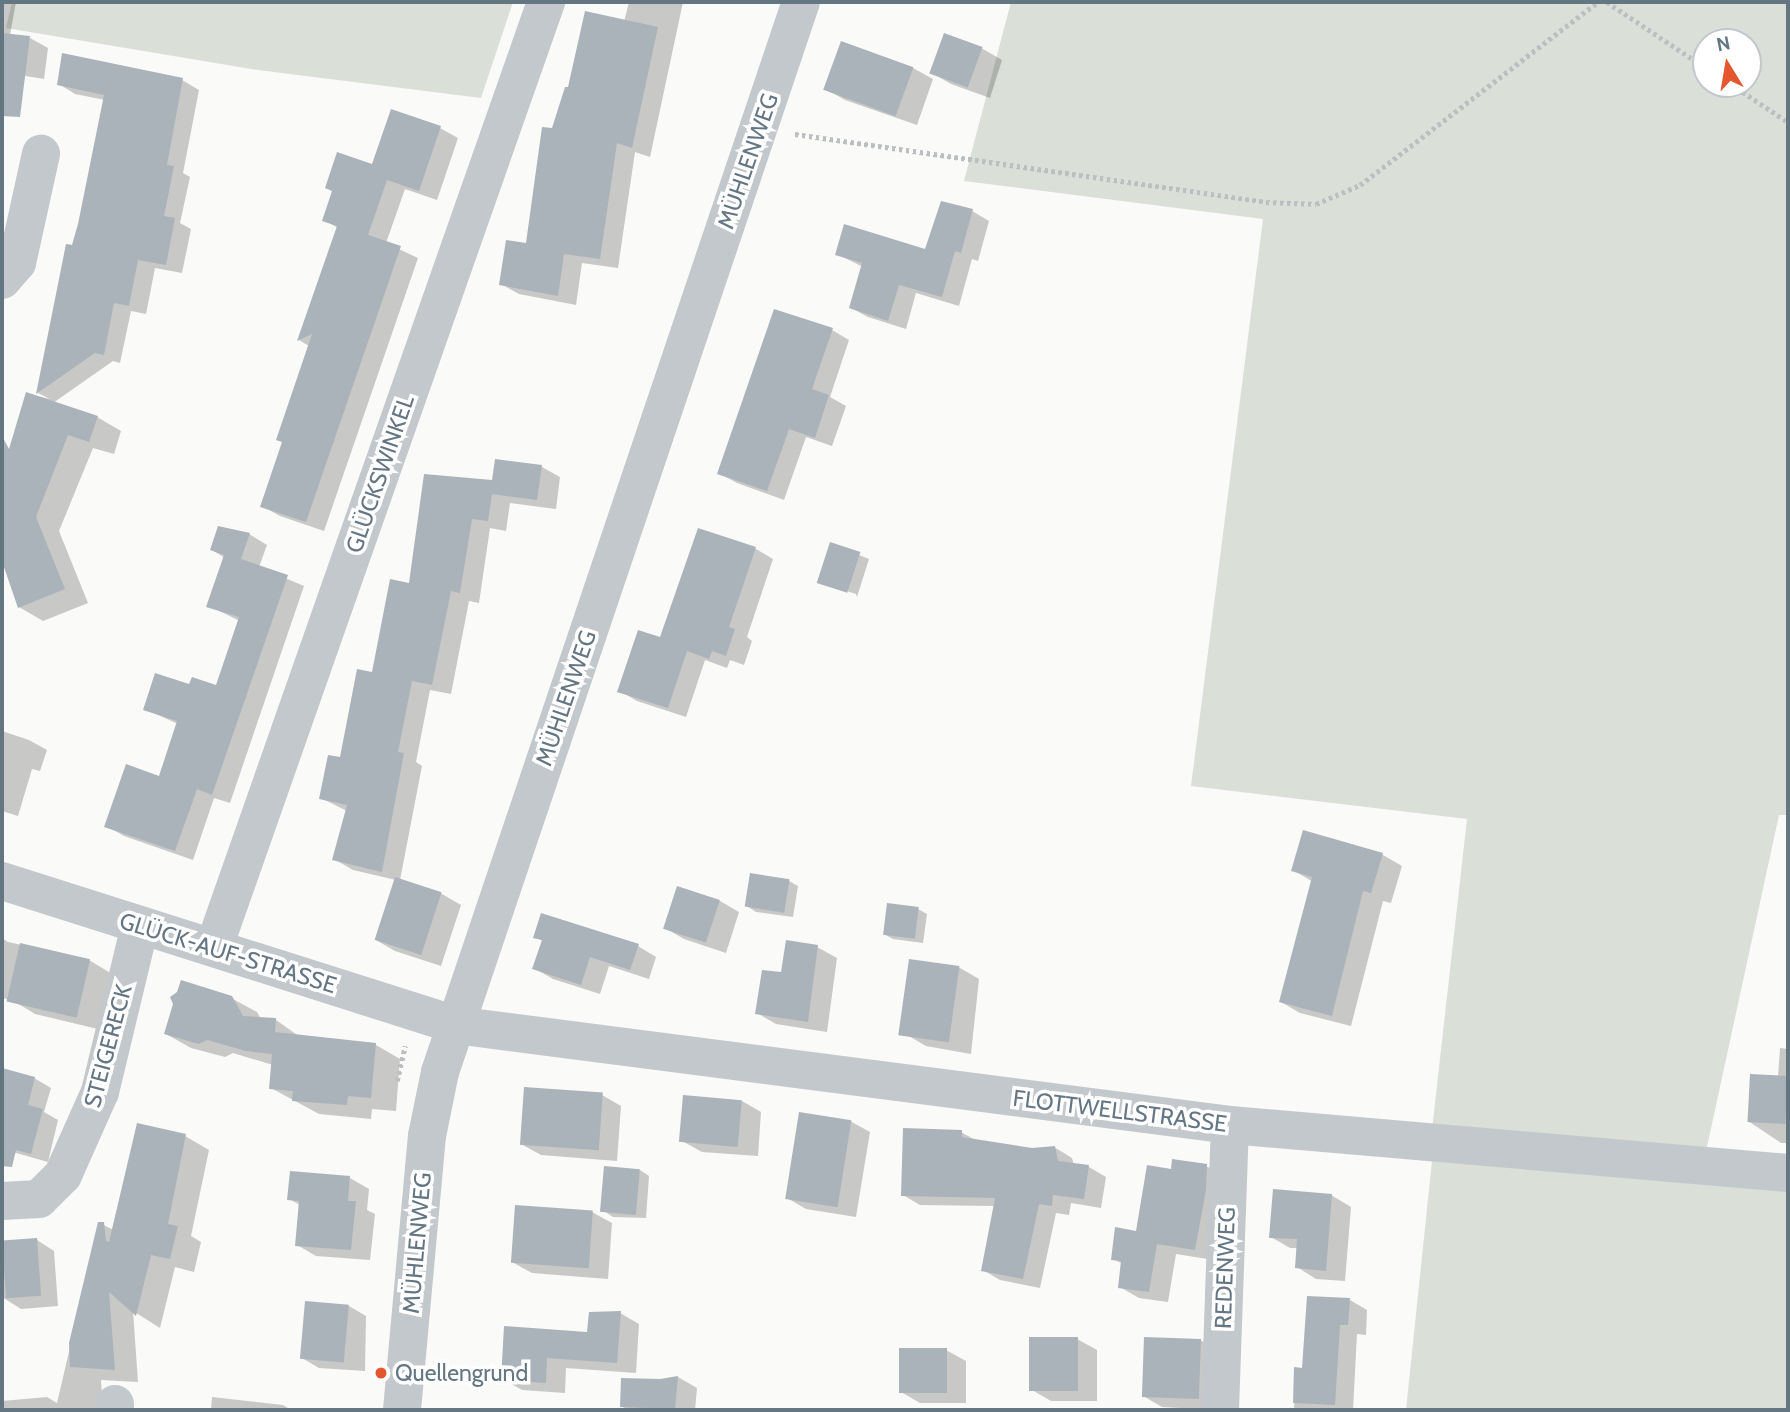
<!DOCTYPE html>
<html>
<head>
<meta charset="utf-8">
<style>
  body { margin:0 }
  #map { position:relative; width:1790px; height:1412px; overflow:hidden; background:#fafaf8; font-family:Cabin,sans-serif }
  div>[style] { position:absolute }
  .green>* { inset:0; background:#dadfd7 }
  .shadow>* { inset:0; background:#0003 }
  .building>* { inset:0; background:#aab3b9; transform-origin:0 0 }
  .path>* { height:4.5px; margin-top:-2.25px; transform-origin:0; background:repeating-linear-gradient(90deg,#bbbfc2 0 3.5px,transparent 0 7px) }
  .street>* { height:38px; margin:-19px; padding:0 19px; transform-origin:19px; border-radius:19px; background:#c3c8cc }
  .dots>* { width:19px; height:19px; translate:-50% -50%; box-sizing:border-box; border:4px solid #fff; border-radius:50% }
  span { translate:-50% -50%; white-space:nowrap; text-align:center; line-height:1.15; -webkit-text-stroke:7px #fff; paint-order:stroke }
  .street-label { font-size:23px; color:#657683 }
  .poi-label { font-size:23px; color:#657683 }
  .left { translate:0 -50%; text-align:left }
  .frame { position:absolute; inset:0; border:4px solid #657683; pointer-events:none }
  .north { position:absolute; left:1692px; top:28px; width:70px; height:70px; box-sizing:border-box; background:#fff; border:2px solid #c1c8cd; border-radius:50%; rotate:349deg; font-size:19px; font-weight:700; line-height:28px; text-align:center; color:#657683 }
  .north::after { content:''; display:block; margin:auto; width:24px; height:32px; background:#e4572e; clip-path:polygon(50% 0,100% 100%,50% 72%,0 100%) }
</style>
</head>
<body>
<div id="map">
  <div class="green">
    <div style="clip-path:polygon(12px 2px,513px 2px,481px 98px,258px 70px,6px 28px)"></div>
    <div style="clip-path:polygon(evenodd,1011px 2px,1788px 2px,1788px 815px,1779px 815px,1705px 1156px,1432px 1130px,1467px 819px,1191px 786px,1263px 219px,964px 181px,1011px 2px,1706px 42px,1748px 42px,1748px 84px,1706px 84px,1706px 42px)"></div>
    <div style="clip-path:polygon(1432px 1161px,1788px 1189px,1788px 1410px,1406px 1410px)"></div>
  </div>
  <div class="shadow">
    <div style="clip-path:polygon(2px 2px,16px 2px,10px 35px,30px 38px,48px 48px,44px 79px,2px 72px)"></div>
    <div style="clip-path:polygon(629px 2px,683px 2px,650px 157px,635px 152px,618px 268px,582px 263px,576px 305px,519px 294px,501px 284px,528px 245px,554px 130px,569px 89px,624px 22px)"></div>
    <div style="clip-path:polygon(945px 35px,983px 49px,1002px 60px,990px 98px,951px 84px,932px 73px)"></div>
    <div style="clip-path:polygon(913px 68px,933px 79px,917px 125px,845px 100px,826px 89px)"></div>
    <div style="clip-path:polygon(182px 80px,199px 90px,183px 173px,190px 177px,180px 223px,191px 229px,182px 273px,155px 268px,146px 314px,131px 311px,120px 363px,113px 361px,53px 403px,97px 417px,121px 431px,114px 454px,93px 448px,59px 531px,88px 603px,43px 621px,19px 607px,2px 562px,2px 477px,27px 394px,50px 399px,38px 393px,68px 246px,73px 247px,80px 225px,105px 100px,75px 94px,59px 84px)"></div>
    <div style="clip-path:polygon(440px 128px,458px 138px,437px 200px,405px 189px,386px 243px,418px 258px,324px 531px,280px 516px,262px 506px,283px 443px,309px 346px,299px 340px,338px 228px,324px 220px,334px 191px)"></div>
    <div style="clip-path:polygon(972px 211px,989px 221px,978px 261px,972px 259px,959px 306px,916px 293px,906px 329px,868px 317px,851px 308px,863px 267px,837px 254px,926px 251px)"></div>
    <div style="clip-path:polygon(832px 330px,849px 340px,830px 397px,846px 406px,832px 446px,806px 437px,784px 500px,737px 483px,719px 473px)"></div>
    <div style="clip-path:polygon(542px 467px,560px 477px,556px 509px,510px 503px,506px 531px,490px 528px,479px 603px,469px 601px,451px 694px,430px 690px,416px 762px,422px 766px,400px 880px,442px 894px,461px 905px,441px 966px,395px 951px,376px 940px,396px 880px,353px 870px,334px 859px,347px 811px,321px 798px,341px 760px,411px 585px,493px 482px)"></div>
    <div style="clip-path:polygon(699px 530px,756px 549px,773px 559px,747px 637px,752px 641px,744px 665px,730px 660px,727px 668px,705px 660px,686px 717px,637px 701px,620px 691px,661px 639px)"></div>
    <div style="clip-path:polygon(249px 534px,267px 545px,259px 567px,304px 586px,230px 803px,214px 798px,193px 860px,124px 836px,107px 826px,160px 778px,178px 724px,145px 709px,191px 686px,217px 687px,240px 621px,209px 606px,225px 558px,212px 550px)"></div>
    <div style="clip-path:polygon(831px 544px,869px 559px,857px 597px,856px 594px,819px 582px)"></div>
    <div style="clip-path:polygon(2px 731px,29px 740px,47px 750px,40px 771px,32px 769px,18px 816px,2px 811px)"></div>
    <div style="clip-path:polygon(1304px 832px,1383px 855px,1402px 866px,1391px 903px,1383px 901px,1351px 1026px,1300px 1013px,1281px 1002px,1313px 882px,1293px 870px)"></div>
    <div style="clip-path:polygon(789px 881px,798px 886px,793px 917px,756px 912px,747px 906px)"></div>
    <div style="clip-path:polygon(678px 889px,720px 901px,739px 912px,726px 953px,684px 939px,665px 928px)"></div>
    <div style="clip-path:polygon(918px 909px,927px 914px,923px 943px,893px 939px,884px 934px)"></div>
    <div style="clip-path:polygon(535px 937px,638px 946px,656px 957px,649px 979px,609px 966px,600px 994px,553px 979px,534px 968px,543px 941px)"></div>
    <div style="clip-path:polygon(2px 938px,8px 942px,89px 960px,112px 974px,102px 1030px,35px 1014px,12px 1000px,2px 998px)"></div>
    <div style="clip-path:polygon(817px 947px,837px 958px,827px 1032px,776px 1024px,757px 1013px)"></div>
    <div style="clip-path:polygon(911px 961px,960px 968px,979px 979px,971px 1054px,926px 1046px,907px 1035px)"></div>
    <div style="clip-path:polygon(231px 998px,257px 1012px,261px 1019px,276px 1020px,300px 1037px,376px 1045px,400px 1059px,396px 1111px,372px 1109px,371px 1119px,319px 1114px,271px 1088px,273px 1065px,233px 1053px,225px 1057px,191px 1048px,166px 1034px)"></div>
    <div style="clip-path:polygon(1780px 1048px,1788px 1049px,1788px 1143px,1781px 1143px,1748px 1121px,1778px 1077px)"></div>
    <div style="clip-path:polygon(3px 1071px,34px 1078px,51px 1088px,44px 1112px,58px 1120px,48px 1162px,2px 1149px)"></div>
    <div style="clip-path:polygon(602px 1095px,621px 1106px,617px 1161px,541px 1155px,521px 1144px)"></div>
    <div style="clip-path:polygon(742px 1101px,761px 1112px,758px 1156px,702px 1152px,682px 1141px)"></div>
    <div style="clip-path:polygon(850px 1121px,870px 1132px,856px 1217px,806px 1209px,787px 1198px)"></div>
    <div style="clip-path:polygon(961px 1132px,977px 1141px,1032px 1149px,1054px 1147px,1072px 1158px,1074px 1165px,1089px 1167px,1106px 1177px,1101px 1208px,1071px 1203px,1069px 1215px,1056px 1213px,1040px 1288px,1000px 1280px,983px 1270px,995px 1206px,920px 1205px,903px 1195px)"></div>
    <div style="clip-path:polygon(185px 1136px,209px 1150px,191px 1236px,201px 1242px,194px 1272px,175px 1267px,160px 1328px,133px 1311px,138px 1382px,101px 1380px,103px 1410px,2px 1410px,2px 1401px,47px 1397px,57px 1403px,99px 1223px,114px 1230px)"></div>
    <div style="clip-path:polygon(1206px 1166px,1226px 1177px,1214px 1260px,1176px 1254px,1168px 1302px,1139px 1298px,1120px 1287px,1123px 1264px,1113px 1259px,1137px 1233px,1172px 1171px)"></div>
    <div style="clip-path:polygon(640px 1170px,649px 1176px,646px 1218px,613px 1217px,604px 1211px)"></div>
    <div style="clip-path:polygon(350px 1178px,369px 1189px,367px 1210px,375px 1214px,370px 1260px,316px 1256px,297px 1245px,300px 1205px,289px 1199px)"></div>
    <div style="clip-path:polygon(1331px 1195px,1351px 1207px,1345px 1281px,1316px 1279px,1297px 1267px,1298px 1248px,1290px 1248px,1271px 1237px)"></div>
    <div style="clip-path:polygon(592px 1212px,612px 1223px,608px 1279px,532px 1273px,512px 1262px)"></div>
    <div style="clip-path:polygon(37px 1240px,54px 1251px,58px 1306px,21px 1309px,2px 1297px,2px 1242px)"></div>
    <div style="clip-path:polygon(1350px 1300px,1367px 1310px,1366px 1335px,1357px 1334px,1353px 1410px,1294px 1410px,1296px 1369px,1304px 1370px)"></div>
    <div style="clip-path:polygon(349px 1306px,366px 1316px,365px 1371px,319px 1368px,302px 1358px)"></div>
    <div style="clip-path:polygon(620px 1313px,639px 1324px,636px 1373px,566px 1368px,565px 1393px,522px 1390px,503px 1379px,589px 1334px)"></div>
    <div style="clip-path:polygon(1077px 1339px,1097px 1350px,1097px 1401px,1051px 1401px,1032px 1390px)"></div>
    <div style="clip-path:polygon(1200px 1340px,1219px 1351px,1217px 1410px,1162px 1407px,1143px 1396px)"></div>
    <div style="clip-path:polygon(946px 1350px,966px 1361px,966px 1403px,920px 1403px,901px 1392px)"></div>
    <div style="clip-path:polygon(678px 1377px,697px 1388px,695px 1410px,629px 1410px,621px 1406px,660px 1381px)"></div>
    <div style="clip-path:polygon(212px 1397px,283px 1405px,291px 1410px,211px 1410px)"></div>
  </div>
  <div class="building">
    <div style="clip-path:polygon(585px 11px,658px 27px,632px 148px,617px 143px,600px 259px,564px 254px,558px 296px,499px 285px,506px 240px,526px 243px,542px 127px,552px 128px,565px 87px,568px 87px)"></div>
    <div style="clip-path:polygon(2px 33px,30px 36px,20px 117px,2px 116px)"></div>
    <div style="left:944px;top:33px;width:41px;height:43px;rotate:20deg"></div>
    <div style="left:841px;top:41px;width:77px;height:52px;rotate:20deg"></div>
    <div style="clip-path:polygon(62px 53px,183px 78px,167px 165px,174px 166px,164px 216px,175px 218px,166px 265px,138px 260px,129px 306px,114px 303px,104px 355px,95px 353px,36px 394px,66px 244px,72px 245px,78px 224px,104px 95px,57px 85px)"></div>
    <div style="clip-path:polygon(391px 109px,441px 126px,419px 191px,387px 180px,368px 235px,401px 246px,306px 522px,260px 507px,282px 442px,276px 440px,312px 334px,297px 341px,337px 226px,322px 221px,332px 191px,325px 188px,337px 152px,372px 164px)"></div>
    <div style="clip-path:polygon(941px 201px,973px 209px,961px 253px,955px 251px,942px 297px,899px 285px,888px 321px,849px 308px,862px 263px,835px 255px,844px 224px,925px 249px)"></div>
    <div style="clip-path:polygon(774px 309px,833px 328px,812px 389px,829px 395px,815px 438px,789px 429px,767px 491px,717px 474px)"></div>
    <div style="clip-path:polygon(26px 392px,98px 416px,89px 442px,68px 435px,36px 517px,65px 589px,18px 608px,2px 561px,2px 436px,9px 449px)"></div>
    <div style="clip-path:polygon(495px 459px,542px 465px,537px 500px,492px 494px,488px 521px,472px 519px,460px 593px,451px 591px,432px 685px,412px 681px,398px 752px,404px 753px,382px 872px,332px 860px,347px 805px,319px 799px,328px 755px,340px 757px,357px 669px,372px 672px,390px 579px,409px 583px,424px 474px,492px 480px)"></div>
    <div style="clip-path:polygon(218px 526px,250px 533px,241px 559px,288px 575px,212px 795px,197px 789px,175px 851px,104px 827px,126px 764px,159px 776px,177px 721px,143px 710px,155px 673px,189px 684px,192px 677px,216px 685px,239px 617px,206px 607px,224px 555px,210px 550px)"></div>
    <div style="clip-path:polygon(698px 528px,756px 547px,729px 627px,735px 629px,726px 656px,712px 651px,709px 659px,687px 651px,668px 708px,617px 692px,638px 630px,660px 637px)"></div>
    <div style="left:830px;top:542px;width:32px;height:43px;rotate:18deg"></div>
    <div style="clip-path:polygon(1303px 830px,1383px 853px,1371px 893px,1363px 891px,1332px 1016px,1279px 1002px,1312px 877px,1291px 871px)"></div>
    <div style="left:750px;top:873px;width:40px;height:34px;rotate:9deg"></div>
    <div style="left:395px;top:877px;width:49px;height:66px;rotate:18deg"></div>
    <div style="left:677px;top:886px;width:45px;height:45px;rotate:18deg"></div>
    <div style="left:887px;top:903px;width:32px;height:32px;rotate:7deg"></div>
    <div style="clip-path:polygon(541px 913px,639px 944px,630px 970px,590px 957px,581px 985px,532px 969px,542px 940px,533px 938px)"></div>
    <div style="clip-path:polygon(786px 940px,818px 945px,808px 1022px,755px 1014px,762px 970px,781px 972px)"></div>
    <div style="left:20px;top:943px;width:72px;height:60px;rotate:13deg"></div>
    <div style="left:909px;top:959px;width:51px;height:77px;rotate:8deg"></div>
    <div style="clip-path:polygon(181px 980px,232px 996px,243px 1016px,276px 1018px,275px 1032px,376px 1043px,371px 1098px,348px 1096px,347px 1105px,292px 1101px,293px 1091px,269px 1089px,272px 1054px,246px 1051px,207px 1040px,199px 1044px,164px 1034px,173px 1004px,170px 997px,177px 992px)"></div>
    <div style="clip-path:polygon(2px 1068px,35px 1077px,28px 1105px,43px 1109px,31px 1154px,16px 1150px,12px 1167px,2px 1166px)"></div>
    <div style="left:1750px;top:1074px;width:38px;height:48px;rotate:3deg"></div>
    <div style="left:524px;top:1087px;width:79px;height:58px;rotate:4deg"></div>
    <div style="left:683px;top:1095px;width:59px;height:47px;rotate:5deg"></div>
    <div style="left:799px;top:1112px;width:53px;height:88px;rotate:9deg"></div>
    <div style="clip-path:polygon(137px 1123px,186px 1134px,168px 1224px,178px 1226px,170px 1259px,151px 1255px,136px 1316px,109px 1292px,115px 1370px,70px 1367px,69px 1343px,98px 1222px,104px 1222px,106px 1241px,109px 1242px)"></div>
    <div style="clip-path:polygon(903px 1128px,962px 1130px,962px 1137px,1032px 1148px,1055px 1146px,1058px 1161px,1089px 1165px,1084px 1199px,1053px 1195px,1052px 1206px,1039px 1204px,1023px 1279px,981px 1271px,995px 1198px,901px 1196px)"></div>
    <div style="clip-path:polygon(1172px 1159px,1207px 1164px,1206px 1190px,1195px 1250px,1157px 1244px,1149px 1292px,1118px 1288px,1121px 1261px,1111px 1260px,1115px 1227px,1136px 1231px,1147px 1165px,1171px 1169px)"></div>
    <div style="left:604px;top:1166px;width:36px;height:46px;rotate:5deg"></div>
    <div style="clip-path:polygon(290px 1171px,350px 1176px,348px 1201px,356px 1201px,351px 1250px,295px 1246px,299px 1201px,287px 1200px)"></div>
    <div style="clip-path:polygon(1273px 1189px,1332px 1194px,1326px 1271px,1295px 1268px,1297px 1239px,1269px 1238px)"></div>
    <div style="left:515px;top:1205px;width:78px;height:58px;rotate:4deg"></div>
    <div style="left:37px;top:1238px;width:58px;height:35px;rotate:86deg"></div>
    <div style="clip-path:polygon(1307px 1296px,1350px 1298px,1348px 1325px,1340px 1325px,1335px 1405px,1293px 1403px,1294px 1367px,1302px 1368px)"></div>
    <div style="left:305px;top:1301px;width:44px;height:58px;rotate:5deg"></div>
    <div style="clip-path:polygon(621px 1311px,617px 1363px,547px 1358px,546px 1383px,501px 1380px,504px 1326px,587px 1332px,589px 1312px)"></div>
    <div style="left:1078px;top:1337px;width:54px;height:49px;rotate:90deg"></div>
    <div style="left:1144px;top:1337px;width:57px;height:60px;rotate:2deg"></div>
    <div style="left:899px;top:1348px;width:48px;height:45px"></div>
    <div style="clip-path:polygon(678px 1376px,675px 1409px,620px 1407px,621px 1378px,660px 1379px)"></div>
  </div>
  <div class="path">
    <div style="left:1607px;top:2px;width:119px;rotate:33.7deg"></div>
    <div style="left:1731px;top:84px;width:69px;rotate:33.7deg"></div>
    <div style="left:795px;top:134px;width:476px;rotate:8.2deg"></div>
    <div style="left:1266px;top:202px;width:50px;rotate:2.3deg"></div>
    <div style="left:1316px;top:204px;width:48px;rotate:-23.4deg"></div>
    <div style="left:1360px;top:185px;width:300px;rotate:-37.6deg"></div>
    <div style="left:397px;top:1081px;width:36px;rotate:-77deg"></div>
  </div>
  <div class="street">
    <div style="left:2px;top:280px;width:23px;rotate:-49deg"></div>
    <div style="left:17px;top:263px;width:112px;rotate:-77.6deg"></div>
    <div style="left:2px;top:881px;width:475px;rotate:17.6deg"></div>
    <div style="left:455px;top:1025px;width:781px;rotate:7.35deg"></div>
    <div style="left:1230px;top:1125px;width:560px;rotate:4.92deg"></div>
    <div style="left:214px;top:947px;width:1002px;rotate:-70.64deg"></div>
    <div style="left:2px;top:1201px;width:37px;rotate:-3deg"></div>
    <div style="left:39px;top:1199px;width:34px;rotate:-45deg"></div>
    <div style="left:63px;top:1175px;width:91px;rotate:-66deg"></div>
    <div style="left:100px;top:1092px;width:171px;rotate:-76.5deg"></div>
    <div style="left:115px;top:1404px;width:6px;rotate:90deg"></div>
    <div style="left:402px;top:1410px;width:275px;rotate:-84.8deg"></div>
    <div style="left:427px;top:1136px;width:65px;rotate:-78.5deg"></div>
    <div style="left:440px;top:1072px;width:1129px;rotate:-71.36deg"></div>
    <div style="left:1220px;top:1410px;width:285px;rotate:-88deg"></div>
  </div>
  <div class="dots">
    <div style="left:381px;top:1373px;background:#e4572e"></div>
  </div>
  <div class="street-label">
    <span style="left:748px;top:161px;rotate:-71deg">MÜHLENWEG</span>
    <span style="left:380px;top:474px;rotate:-71deg">GLÜCKSWINKEL</span>
    <span style="left:566px;top:698px;rotate:-71deg">MÜHLENWEG</span>
    <span style="left:228px;top:953px;rotate:17deg">GLÜCK-AUF-STRASSE</span>
    <span style="left:108px;top:1046px;rotate:-75deg">STEIGERECK</span>
    <span style="left:1120px;top:1111px;rotate:7deg">FLOTTWELLSTRASSE</span>
    <span style="left:417px;top:1243px;rotate:-85deg">MÜHLENWEG</span>
    <span style="left:1225px;top:1268px;rotate:-88deg">REDENWEG</span>
  </div>
  <div class="poi-label">
    <span class="left" style="left:395px;top:1373px">Quellengrund</span>
  </div>
  <div class="frame"></div>
  <div class="north">N</div>
</div>
</body>
</html>
